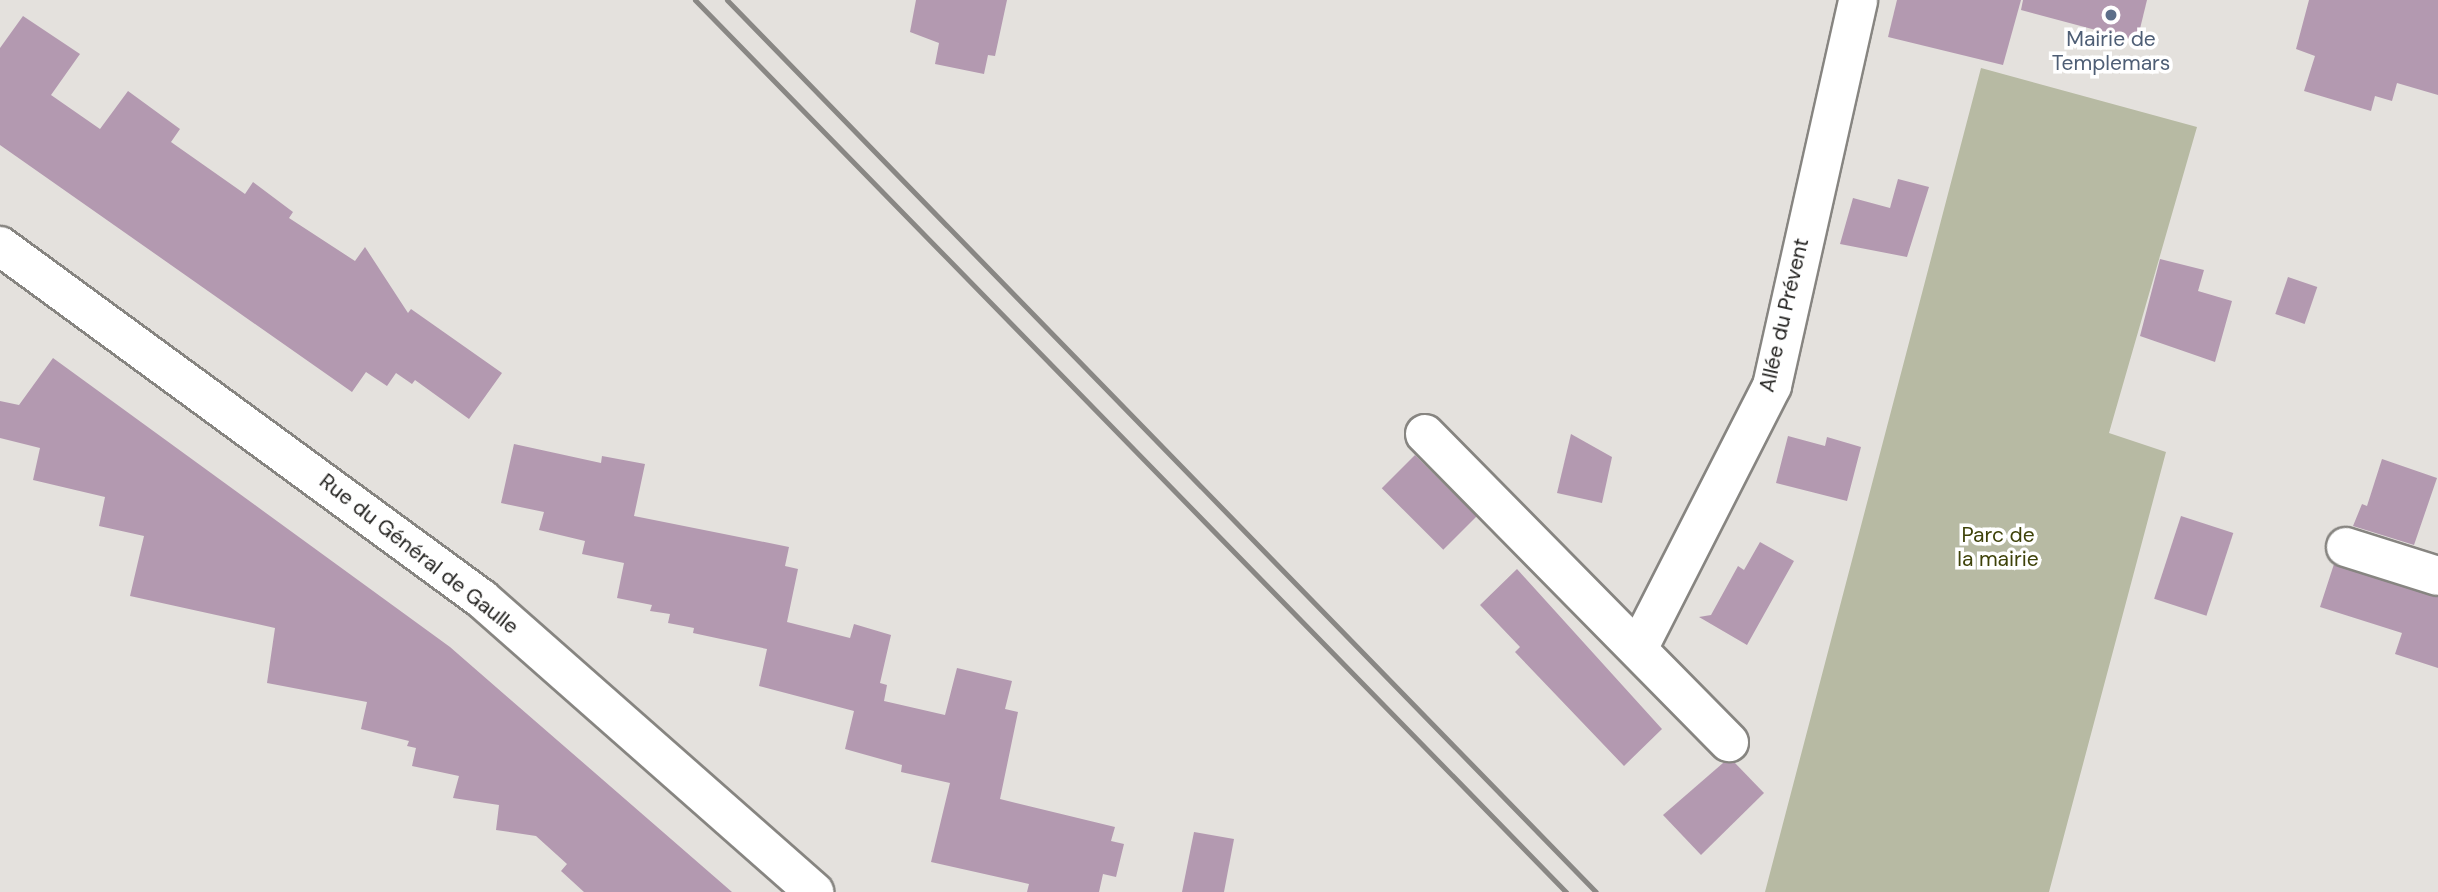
<!DOCTYPE html>
<html>
<head>
<meta charset="utf-8">
<style>
  body { margin:0 }
  #map { position:relative; width:2438px; height:892px; overflow:hidden; background:#e4e1dd; font-family:"DM Sans",sans-serif }
  div>[style] { position:absolute }
  .green>* { inset:0; background:#b7baa3 }
  .building>* { inset:0; background:#b399b0; transform-origin:0 0 }
  .roads { filter:drop-shadow(2px 0 #878581) drop-shadow(-2px 0 #878581) drop-shadow(0 2px #878581) drop-shadow(0 -2px #878581) }
  .street>* { height:38px; margin:-19px; padding:0 19px; transform-origin:19px; border-radius:19px; background:#fff }
  .primary>* { height:38px; margin:-19px; padding:0 19px; transform-origin:19px; border-radius:19px; background:#fff }
  .rail>* { height:5px; margin:-2.5px; padding:0 2.5px; transform-origin:2.5px; border-radius:2.5px; background:#898784 }
  .dots>* { width:19px; height:19px; translate:-50% -50%; box-sizing:border-box; border:4px solid #fff; border-radius:50% }
  span { translate:-50% -50%; white-space:nowrap; text-align:center; line-height:1.15; -webkit-text-stroke:7px #fff; paint-order:stroke }
  .service-label { font-size:21px; color:#4e5e75 }
  .street-label { font-size:21px; color:#21201e }
  .park-label { font-size:21px; color:#3e4209 }
</style>
</head>
<body>
<div id="map">
  <div class="green">
    <div style="clip-path:polygon(1981px 68px,2197px 127px,2109px 433px,2166px 452px,2049px 892px,1765px 892px)"></div>
  </div>
  <div class="building">
    <div style="clip-path:polygon(916px 0,1007px 0,995px 56px,988px 55px,984px 74px,935px 64px,939px 43px,910px 32px)"></div>
    <div style="clip-path:polygon(1897px 0,2021px 0,2003px 65px,1888px 37px)"></div>
    <div style="clip-path:polygon(2023px 0,2147px 0,2137px 41px,2021px 10px)"></div>
    <div style="clip-path:polygon(2309px 0,2438px 0,2438px 95px,2397px 83px,2392px 101px,2375px 96px,2371px 111px,2304px 91px,2315px 56px,2296px 49px)"></div>
    <div style="clip-path:polygon(23px 16px,80px 54px,51px 95px,100px 129px,128px 91px,180px 129px,171px 142px,245px 194px,253px 182px,293px 212px,289px 218px,355px 261px,365px 247px,408px 313px,411px 309px,502px 373px,469px 419px,415px 380px,412px 384px,396px 373px,387px 386px,366px 372px,352px 392px,0 145px,0 48px)"></div>
    <div style="clip-path:polygon(1898px 179px,1929px 187px,1907px 257px,1840px 244px,1853px 198px,1890px 208px)"></div>
    <div style="clip-path:polygon(2160px 259px,2204px 270px,2198px 291px,2232px 301px,2215px 362px,2140px 336px)"></div>
    <div style="left:2288px;top:277px;width:31px;height:39px;rotate:19deg"></div>
    <div style="clip-path:polygon(53px 358px,450px 647px,732px 892px,584px 892px,561px 871px,567px 864px,536px 836px,496px 830px,499px 805px,453px 798px,459px 776px,412px 766px,416px 748px,407px 746px,409px 741px,361px 729px,367px 702px,267px 683px,275px 628px,130px 596px,144px 536px,99px 526px,105px 497px,33px 480px,40px 448px,0 438px,0 401px,19px 405px)"></div>
    <div style="clip-path:polygon(1571px 434px,1612px 457px,1602px 503px,1557px 493px)"></div>
    <div style="clip-path:polygon(1788px 436px,1825px 446px,1827px 437px,1861px 447px,1847px 501px,1776px 483px)"></div>
    <div style="clip-path:polygon(514px 444px,601px 463px,602px 456px,645px 464px,634px 516px,789px 547px,785px 566px,798px 569px,787px 622px,850px 638px,854px 624px,891px 635px,880px 683px,887px 685px,884px 701px,945px 715px,957px 668px,1012px 681px,1005px 709px,1018px 712px,1000px 799px,1115px 827px,1111px 841px,1124px 844px,1116px 877px,1103px 874px,1099px 892px,1027px 892px,1029px 884px,931px 862px,950px 783px,901px 772px,902px 765px,845px 749px,854px 711px,759px 686px,767px 649px,693px 633px,694px 628px,668px 623px,670px 614px,650px 611px,652px 605px,617px 598px,624px 563px,582px 554px,585px 541px,539px 530px,544px 512px,501px 503px)"></div>
    <div style="left:1415px;top:455px;width:87px;height:47px;rotate:45deg"></div>
    <div style="clip-path:polygon(2382px 459px,2437px 478px,2414px 545px,2353px 526px,2362px 504px,2367px 506px)"></div>
    <div style="left:2181px;top:516px;width:55px;height:87px;rotate:18deg"></div>
    <div style="clip-path:polygon(1760px 542px,1794px 561px,1747px 645px,1699px 617px,1711px 615px,1738px 566px,1744px 570px)"></div>
    <div style="clip-path:polygon(2334px 564px,2438px 597px,2438px 668px,2395px 654px,2402px 633px,2320px 607px)"></div>
    <div style="clip-path:polygon(1517px 569px,1662px 729px,1624px 766px,1515px 652px,1520px 647px,1480px 605px)"></div>
    <div style="clip-path:polygon(1723px 763px,1735px 763px,1764px 793px,1701px 855px,1663px 815px)"></div>
    <div style="clip-path:polygon(1194px 832px,1234px 839px,1224px 892px,1182px 892px)"></div>
  </div>
  <div class="roads">
    <div class="street">
      <div style="left:1425px;top:434px;width:433px;rotate:45.4deg"></div>
      <div style="left:2346px;top:547px;width:96px;rotate:17.5deg"></div>
      <div style="left:1639px;top:647px;width:293px;rotate:-63deg"></div>
      <div style="left:1772px;top:386px;width:395px;rotate:-77.4deg"></div>
    </div>
    <div class="primary">
      <div style="left:0;top:246px;width:597px;rotate:36.22deg"></div>
      <div style="left:482px;top:599px;width:443px;rotate:41.4deg"></div>
    </div>
  </div>
  <div class="rail">
    <div style="left:695px;top:0;width:1247px;rotate:45.68deg"></div>
    <div style="left:727px;top:0;width:1245px;rotate:45.75deg"></div>
  </div>
  <div class="dots">
    <div style="left:2111px;top:15px;background:#5c6f8a"></div>
  </div>
  <div class="service-label">
    <span style="left:2111px;top:51px">Mairie de<br>Templemars</span>
  </div>
  <div class="street-label">
    <span style="left:1784px;top:315px;rotate:-77deg">Allée du Prévent</span>
    <span style="left:419px;top:554px;rotate:38deg">Rue du Général de Gaulle</span>
  </div>
  <div class="park-label">
    <span style="left:1998px;top:547px">Parc de<br>la mairie</span>
  </div>
</div>
</body>
</html>
